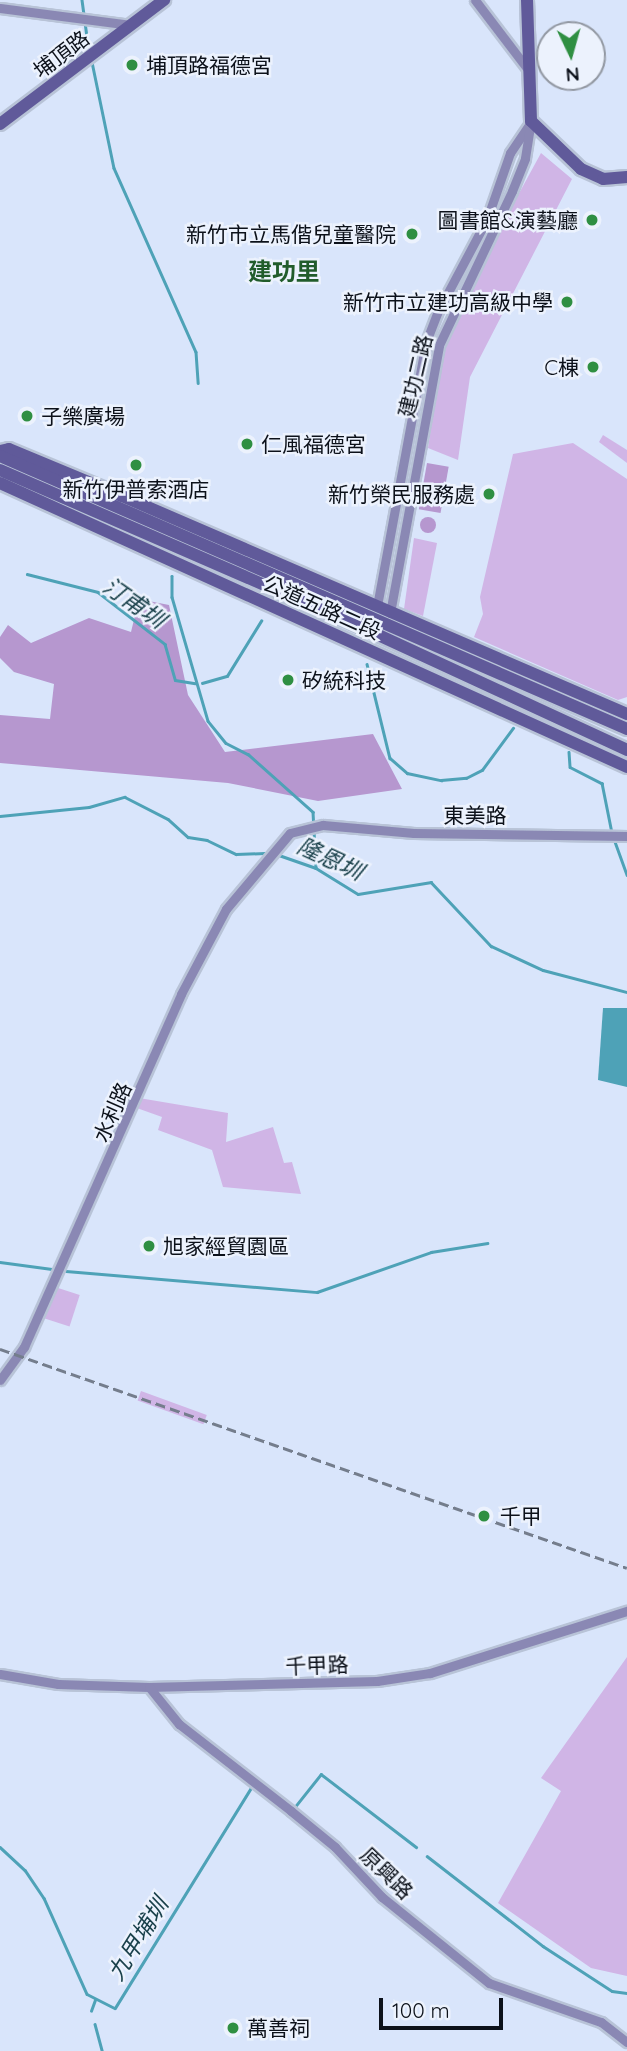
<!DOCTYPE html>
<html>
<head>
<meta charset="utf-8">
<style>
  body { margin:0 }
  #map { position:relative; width:627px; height:2051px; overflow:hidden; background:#d9e5fb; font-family:Quicksand,"Noto Sans TC",sans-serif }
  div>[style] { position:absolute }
  .green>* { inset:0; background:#d0b5e6; transform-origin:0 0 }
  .forest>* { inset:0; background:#b697cf; transform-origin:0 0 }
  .round { border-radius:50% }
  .water>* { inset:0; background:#4ea2b7 }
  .stream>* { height:2.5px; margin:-1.25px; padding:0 1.25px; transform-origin:1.25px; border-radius:1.25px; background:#4ea2b7 }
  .roads { filter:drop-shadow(2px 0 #b8c3d7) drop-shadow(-2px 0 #b8c3d7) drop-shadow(0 2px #b8c3d7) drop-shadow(0 -2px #b8c3d7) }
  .street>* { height:9px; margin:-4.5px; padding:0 4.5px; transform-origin:4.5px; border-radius:4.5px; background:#8a88b4 }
  .secondary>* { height:12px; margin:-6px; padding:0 6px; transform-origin:6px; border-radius:6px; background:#605a9a }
  .rail>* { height:2.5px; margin-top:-1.25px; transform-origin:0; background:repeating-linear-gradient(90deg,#747d8c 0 10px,transparent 0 15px) }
  .dots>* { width:19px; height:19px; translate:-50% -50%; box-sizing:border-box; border:4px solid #ecf2fd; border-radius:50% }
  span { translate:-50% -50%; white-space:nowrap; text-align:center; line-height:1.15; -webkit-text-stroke:5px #ecf2fd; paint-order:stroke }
  .street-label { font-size:21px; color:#0c111a }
  .poi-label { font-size:21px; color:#0c111a }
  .left { translate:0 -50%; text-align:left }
  .right { translate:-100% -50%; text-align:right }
  .water-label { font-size:23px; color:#1a414b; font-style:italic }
  .quarter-label { font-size:24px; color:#215c2b; font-weight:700 }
  .north { position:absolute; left:536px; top:21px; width:70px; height:70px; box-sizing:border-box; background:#ecf2fd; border:2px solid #9298a2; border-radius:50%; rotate:175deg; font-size:19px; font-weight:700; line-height:28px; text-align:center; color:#0c111a }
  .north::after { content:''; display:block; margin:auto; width:24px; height:32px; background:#2f8f42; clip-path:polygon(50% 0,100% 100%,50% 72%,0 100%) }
  .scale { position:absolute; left:379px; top:1998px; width:124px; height:32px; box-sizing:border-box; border:4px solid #0c111a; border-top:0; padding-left:9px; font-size:21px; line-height:24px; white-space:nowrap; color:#0c111a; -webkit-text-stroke:5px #ecf2fd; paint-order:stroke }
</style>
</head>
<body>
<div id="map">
  <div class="green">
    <div style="clip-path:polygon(541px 153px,572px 179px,470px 377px,458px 460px,428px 448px,446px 327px)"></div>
    <div style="clip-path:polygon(603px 435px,627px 450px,627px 463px,599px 442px)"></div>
    <div style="clip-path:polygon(573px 443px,627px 479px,627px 697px,618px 700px,474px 637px,483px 614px,480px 597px,513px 454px)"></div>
    <div style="clip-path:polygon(414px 538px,437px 543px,423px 616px,404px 609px)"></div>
    <div style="clip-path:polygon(139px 1098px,228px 1113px,226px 1142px,273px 1127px,284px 1163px,292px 1162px,301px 1194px,223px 1187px,212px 1150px,158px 1130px,162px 1117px,134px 1107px)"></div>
    <div style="left:55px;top:1287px;width:26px;height:33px;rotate:18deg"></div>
    <div style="left:141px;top:1391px;width:70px;height:10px;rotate:20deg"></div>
    <div style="clip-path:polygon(627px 1657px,627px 1976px,591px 1968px,498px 1903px,561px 1791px,541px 1778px)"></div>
  </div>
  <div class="forest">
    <div style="left:427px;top:463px;width:22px;height:47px;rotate:10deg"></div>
    <div class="round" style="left:420px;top:517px;width:16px;height:16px"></div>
    <div style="clip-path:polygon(139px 599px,169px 605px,188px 695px,225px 752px,373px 734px,402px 789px,318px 801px,228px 783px,0 763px,0 715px,50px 719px,54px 684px,14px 672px,0 658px,0 637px,8px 625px,31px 643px,89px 618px,131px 632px)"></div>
  </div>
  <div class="water">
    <div style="clip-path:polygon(603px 1008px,627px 1008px,627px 1087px,598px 1080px)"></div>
  </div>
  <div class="stream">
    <div style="left:82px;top:0;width:52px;rotate:82.3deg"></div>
    <div style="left:92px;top:62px;width:108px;rotate:78.3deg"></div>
    <div style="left:114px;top:168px;width:201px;rotate:66deg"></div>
    <div style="left:196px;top:352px;width:31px;rotate:86deg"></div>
    <div style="left:27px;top:574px;width:73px;rotate:14.2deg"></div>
    <div style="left:98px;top:592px;width:85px;rotate:37.8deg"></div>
    <div style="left:165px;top:644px;width:37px;rotate:74deg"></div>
    <div style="left:175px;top:680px;width:20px;rotate:9deg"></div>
    <div style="left:172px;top:576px;width:21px;rotate:90deg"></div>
    <div style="left:172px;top:597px;width:129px;rotate:73.8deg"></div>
    <div style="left:208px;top:721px;width:28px;rotate:51deg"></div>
    <div style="left:226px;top:743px;width:25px;rotate:27deg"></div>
    <div style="left:248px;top:754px;width:87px;rotate:41.7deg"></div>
    <div style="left:313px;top:812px;width:56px;rotate:86.9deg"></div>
    <div style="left:367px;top:664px;width:97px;rotate:76.3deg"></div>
    <div style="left:390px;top:758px;width:23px;rotate:41deg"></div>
    <div style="left:407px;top:773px;width:35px;rotate:12deg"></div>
    <div style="left:441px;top:780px;width:25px;rotate:-5deg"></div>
    <div style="left:466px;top:778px;width:18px;rotate:-27deg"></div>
    <div style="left:482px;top:770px;width:52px;rotate:-53.6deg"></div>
    <div style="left:202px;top:683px;width:26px;rotate:-16deg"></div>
    <div style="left:227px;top:676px;width:65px;rotate:-58.3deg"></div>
    <div style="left:569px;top:752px;width:15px;rotate:86deg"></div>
    <div style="left:570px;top:767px;width:36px;rotate:27deg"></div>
    <div style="left:602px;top:783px;width:51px;rotate:78.7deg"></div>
    <div style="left:0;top:816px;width:89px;rotate:-5.8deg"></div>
    <div style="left:89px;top:807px;width:37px;rotate:-16deg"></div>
    <div style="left:125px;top:797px;width:48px;rotate:27.1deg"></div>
    <div style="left:168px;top:819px;width:27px;rotate:42deg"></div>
    <div style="left:188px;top:837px;width:19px;rotate:9deg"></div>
    <div style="left:207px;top:840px;width:32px;rotate:26deg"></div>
    <div style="left:236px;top:854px;width:34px;rotate:-2deg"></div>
    <div style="left:614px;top:839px;width:38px;rotate:70deg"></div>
    <div style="left:276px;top:854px;width:42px;rotate:19.3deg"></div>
    <div style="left:316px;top:868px;width:49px;rotate:31.8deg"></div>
    <div style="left:358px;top:894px;width:74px;rotate:-9.3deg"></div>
    <div style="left:431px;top:882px;width:88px;rotate:46.8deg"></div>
    <div style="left:491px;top:946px;width:57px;rotate:24.8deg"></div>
    <div style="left:543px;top:970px;width:87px;rotate:14.7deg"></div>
    <div style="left:0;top:1262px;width:52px;rotate:7.7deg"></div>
    <div style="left:66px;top:1271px;width:252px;rotate:4.8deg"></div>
    <div style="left:317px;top:1292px;width:121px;rotate:-19.3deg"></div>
    <div style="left:431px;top:1252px;width:57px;rotate:-9.1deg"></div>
    <div style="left:294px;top:1808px;width:43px;rotate:-51.5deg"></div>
    <div style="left:321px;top:1774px;width:120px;rotate:37.5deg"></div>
    <div style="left:0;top:1847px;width:34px;rotate:43deg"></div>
    <div style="left:25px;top:1870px;width:34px;rotate:56deg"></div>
    <div style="left:44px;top:1898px;width:105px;rotate:65.9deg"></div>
    <div style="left:87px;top:1994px;width:31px;rotate:27deg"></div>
    <div style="left:115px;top:2008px;width:261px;rotate:-58.3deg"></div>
    <div style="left:427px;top:1856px;width:147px;rotate:37.8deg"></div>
    <div style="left:543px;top:1946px;width:82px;rotate:33.1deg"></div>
    <div style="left:612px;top:1991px;width:15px;rotate:8deg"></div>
    <div style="left:91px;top:2011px;width:12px;rotate:-70deg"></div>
    <div style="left:95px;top:2024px;width:28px;rotate:75deg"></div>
  </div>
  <div class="roads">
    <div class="street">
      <div style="left:475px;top:0;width:89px;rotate:52.7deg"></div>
      <div style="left:0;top:8px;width:132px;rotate:7.4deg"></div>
      <div style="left:377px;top:606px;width:269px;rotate:-79.5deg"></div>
      <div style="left:426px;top:342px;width:31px;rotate:-69deg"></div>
      <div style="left:437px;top:313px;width:106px;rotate:-62deg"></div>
      <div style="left:487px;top:219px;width:70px;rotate:-70.8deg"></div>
      <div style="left:510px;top:153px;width:32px;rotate:-56deg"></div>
      <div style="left:390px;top:613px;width:272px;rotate:-79.6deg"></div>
      <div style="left:439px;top:345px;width:170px;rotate:-64.6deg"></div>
      <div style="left:512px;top:191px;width:35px;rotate:-68deg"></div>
      <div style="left:525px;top:158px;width:37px;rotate:-81deg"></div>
      <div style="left:0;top:1380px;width:41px;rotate:-54deg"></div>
      <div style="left:24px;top:1347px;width:386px;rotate:-66deg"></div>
      <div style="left:181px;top:994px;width:96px;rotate:-62.1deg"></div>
      <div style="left:226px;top:909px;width:99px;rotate:-49.9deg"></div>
      <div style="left:290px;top:833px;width:34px;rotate:-14deg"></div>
      <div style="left:323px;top:825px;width:91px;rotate:5deg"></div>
      <div style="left:414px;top:833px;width:213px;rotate:0.8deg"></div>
      <div style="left:0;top:1674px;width:59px;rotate:9.8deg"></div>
      <div style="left:58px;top:1684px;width:91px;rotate:1.9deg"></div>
      <div style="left:149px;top:1687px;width:228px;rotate:-1.5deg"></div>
      <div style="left:377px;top:1681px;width:54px;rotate:-8.6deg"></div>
      <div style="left:430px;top:1673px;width:207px;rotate:-17.5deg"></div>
      <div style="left:149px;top:1687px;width:48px;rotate:51deg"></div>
      <div style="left:179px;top:1724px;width:142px;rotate:37.8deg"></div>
      <div style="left:291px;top:1811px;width:57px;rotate:39.3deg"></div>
      <div style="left:335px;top:1847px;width:69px;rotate:46.8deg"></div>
      <div style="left:382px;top:1897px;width:137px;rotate:38.8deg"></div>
      <div style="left:489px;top:1983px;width:119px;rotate:19.2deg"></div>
      <div style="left:601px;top:2022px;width:33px;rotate:38deg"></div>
    </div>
    <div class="secondary">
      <div style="left:527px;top:0;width:121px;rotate:88.1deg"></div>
      <div style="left:531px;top:121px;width:69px;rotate:43.8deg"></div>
      <div style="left:581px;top:169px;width:24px;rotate:24deg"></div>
      <div style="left:603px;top:179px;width:24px;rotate:-5deg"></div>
      <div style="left:0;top:124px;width:206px;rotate:-37.1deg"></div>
      <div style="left:0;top:451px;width:9px;rotate:-13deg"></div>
      <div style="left:9px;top:449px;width:122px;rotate:22.6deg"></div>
      <div style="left:122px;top:496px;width:550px;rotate:23.35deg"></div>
      <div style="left:0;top:456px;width:684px;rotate:23.53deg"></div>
      <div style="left:0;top:470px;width:408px;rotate:23.5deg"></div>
      <div style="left:374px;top:633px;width:279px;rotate:24.8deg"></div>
      <div style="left:0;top:483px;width:688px;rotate:24.37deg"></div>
    </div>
  </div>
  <div class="rail">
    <div style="left:0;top:1349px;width:664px;rotate:19.25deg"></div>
  </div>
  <div class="dots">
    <div style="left:132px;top:65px;background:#2f8f42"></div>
    <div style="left:592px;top:220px;background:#2f8f42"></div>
    <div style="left:412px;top:234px;background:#2f8f42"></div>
    <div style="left:567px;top:302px;background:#2f8f42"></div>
    <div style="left:593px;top:367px;background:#2f8f42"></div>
    <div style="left:27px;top:416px;background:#2f8f42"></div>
    <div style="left:247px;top:444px;background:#2f8f42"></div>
    <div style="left:136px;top:465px;background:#2f8f42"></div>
    <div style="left:489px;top:494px;background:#2f8f42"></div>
    <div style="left:288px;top:680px;background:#2f8f42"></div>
    <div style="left:149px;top:1246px;background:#2f8f42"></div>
    <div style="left:484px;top:1516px;background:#2f8f42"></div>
    <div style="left:233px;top:2028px;background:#2f8f42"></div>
  </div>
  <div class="street-label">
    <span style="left:61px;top:54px;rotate:-37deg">埔頂路</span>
    <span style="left:415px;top:376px;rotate:-77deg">建功二路</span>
    <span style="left:322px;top:607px;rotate:24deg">公道五路二段</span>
    <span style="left:475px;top:815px">東美路</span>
    <span style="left:112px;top:1112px;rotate:-66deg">水利路</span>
    <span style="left:317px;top:1665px;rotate:-2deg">千甲路</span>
    <span style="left:387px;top:1873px;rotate:44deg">原興路</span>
  </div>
  <div class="poi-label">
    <span class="left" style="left:146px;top:65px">埔頂路福德宮</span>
    <span class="right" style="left:578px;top:220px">圖書館&amp;演藝廳</span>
    <span class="right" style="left:396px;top:234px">新竹市立馬偕兒童醫院</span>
    <span class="right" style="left:553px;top:302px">新竹市立建功高級中學</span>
    <span class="right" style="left:579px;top:367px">C棟</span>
    <span class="left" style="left:41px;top:416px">子樂廣場</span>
    <span class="left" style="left:261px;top:444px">仁風福德宮</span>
    <span style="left:136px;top:489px">新竹伊普索酒店</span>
    <span class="right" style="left:475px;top:494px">新竹榮民服務處</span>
    <span class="left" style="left:302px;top:680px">矽統科技</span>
    <span class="left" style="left:163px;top:1246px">旭家經貿園區</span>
    <span class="left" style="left:500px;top:1516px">千甲</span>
    <span class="left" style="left:247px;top:2028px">萬善祠</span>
  </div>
  <div class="water-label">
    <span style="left:134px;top:603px;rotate:35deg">汀甫圳</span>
    <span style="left:330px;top:859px;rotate:25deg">隆恩圳</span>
    <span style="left:138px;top:1939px;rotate:-58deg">九甲埔圳</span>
  </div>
  <div class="quarter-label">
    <span style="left:284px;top:272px">建功里</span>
  </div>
  <div class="north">N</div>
  <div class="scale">100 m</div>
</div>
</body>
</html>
